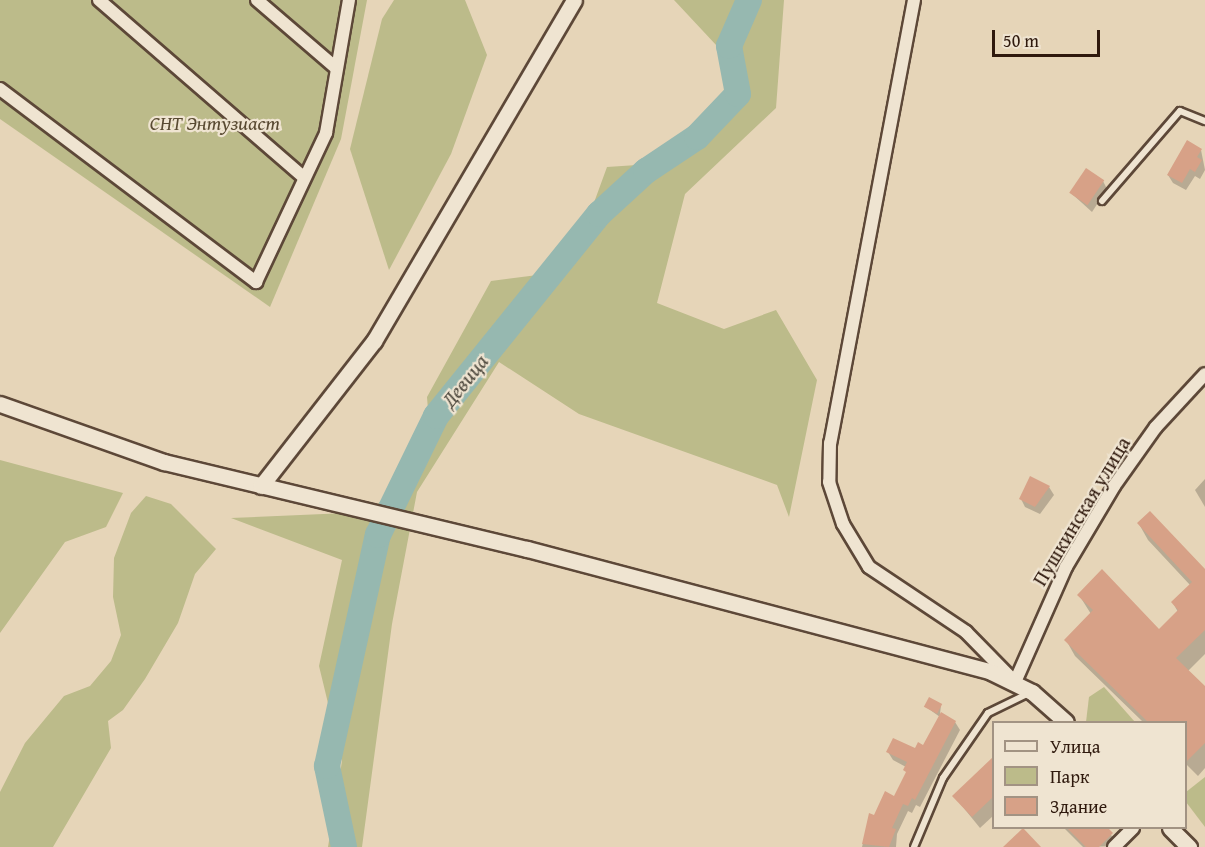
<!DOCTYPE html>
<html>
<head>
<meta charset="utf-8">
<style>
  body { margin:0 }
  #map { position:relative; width:1205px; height:847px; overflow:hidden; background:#e6d5b8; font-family:"Gentium Book Plus",serif }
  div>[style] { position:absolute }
  .green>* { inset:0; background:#bcbb8a }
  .shadow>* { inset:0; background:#0003 }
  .river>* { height:26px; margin:-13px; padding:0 13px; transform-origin:13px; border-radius:13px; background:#96b8b0 }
  .building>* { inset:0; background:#d7a187; transform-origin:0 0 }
  .roads { filter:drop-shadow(2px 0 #5d4838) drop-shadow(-2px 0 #5d4838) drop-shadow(0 2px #5d4838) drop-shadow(0 -2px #5d4838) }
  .service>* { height:6px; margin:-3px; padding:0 3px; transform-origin:3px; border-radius:3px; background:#efe4d1 }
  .minor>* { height:12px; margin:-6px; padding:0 6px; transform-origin:6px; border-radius:6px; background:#efe4d1 }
  .tertiary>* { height:15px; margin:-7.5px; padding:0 7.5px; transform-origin:7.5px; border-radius:7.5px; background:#efe4d1 }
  span { translate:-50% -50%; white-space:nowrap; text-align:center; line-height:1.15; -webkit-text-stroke:4.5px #efe4d1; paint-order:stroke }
  .park-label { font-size:20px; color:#594a32; font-style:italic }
  .street-label { font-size:20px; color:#2f190d }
  .water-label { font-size:21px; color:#4e493e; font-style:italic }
  .legend { position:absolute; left:992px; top:721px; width:195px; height:108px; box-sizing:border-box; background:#efe4d1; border:2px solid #a29383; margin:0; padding:8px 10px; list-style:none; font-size:18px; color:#2f190d }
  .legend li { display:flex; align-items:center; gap:12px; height:30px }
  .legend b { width:30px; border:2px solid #a29383 }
  .scale { position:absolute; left:992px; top:30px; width:108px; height:27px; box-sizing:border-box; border:3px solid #2f190d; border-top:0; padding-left:8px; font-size:18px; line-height:21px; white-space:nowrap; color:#2f190d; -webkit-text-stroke:4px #efe4d1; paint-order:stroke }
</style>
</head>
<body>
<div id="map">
  <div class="green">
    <div style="clip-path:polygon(0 0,367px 0,341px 139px,270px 307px,0 119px)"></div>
    <div style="clip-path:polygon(394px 0,465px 0,487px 55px,451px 154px,389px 270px,350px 149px,382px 19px)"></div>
    <div style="clip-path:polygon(674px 0,784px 0,776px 108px,685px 194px,657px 303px,724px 329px,776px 310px,817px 380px,789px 517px,777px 485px,579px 414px,499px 362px,417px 492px,392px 624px,362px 847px,328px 847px,342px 761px,319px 666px,342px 560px,231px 518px,370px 512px,431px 450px,427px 397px,491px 281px,569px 271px,607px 167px,682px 162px,745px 76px)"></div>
    <div style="clip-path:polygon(0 460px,123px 493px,106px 527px,65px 542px,0 633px)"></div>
    <div style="clip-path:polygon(146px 496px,171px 504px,216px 549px,195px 574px,178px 623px,145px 679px,123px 710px,108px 721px,111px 748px,53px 847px,0 847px,0 792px,25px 743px,64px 696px,90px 686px,111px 661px,121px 635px,113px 597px,114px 558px,131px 513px)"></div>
    <div style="clip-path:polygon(1104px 687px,1135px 722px,1086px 722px,1089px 697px)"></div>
    <div style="clip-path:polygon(1205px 777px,1205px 827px,1186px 802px,1186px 792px)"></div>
  </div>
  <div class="shadow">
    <div style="clip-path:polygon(1201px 150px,1205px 170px,1200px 179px,1195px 176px,1186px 190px,1173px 183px,1168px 175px)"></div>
    <div style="clip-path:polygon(1103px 181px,1107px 189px,1092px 212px,1071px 193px)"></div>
    <div style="clip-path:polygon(1031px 478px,1049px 487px,1054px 495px,1040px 514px,1025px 507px,1021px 499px)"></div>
    <div style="clip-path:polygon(1205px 479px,1205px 507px,1195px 490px)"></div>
    <div style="clip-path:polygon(1139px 524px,1205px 571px,1205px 654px,1188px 671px,1205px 688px,1205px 768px,1198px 776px,1186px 764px,1186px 722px,1143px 722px,1075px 656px,1066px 640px,1091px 614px,1079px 595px,1159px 631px,1178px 612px,1173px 603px,1190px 585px,1148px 540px)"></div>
    <div style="clip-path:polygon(941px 705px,940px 714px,955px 722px,960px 730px,920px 807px,916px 805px,912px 813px,908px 811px,897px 834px,896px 847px,862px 847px,870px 815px,875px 817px,895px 798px,907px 773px,906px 767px,893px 760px,888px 752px,924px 747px,940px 717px,926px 707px)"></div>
    <div style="clip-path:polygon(994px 759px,994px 815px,980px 828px,954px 796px)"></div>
    <div style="clip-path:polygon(1064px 828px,1106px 828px,1119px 846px,1083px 847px)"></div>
  </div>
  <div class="river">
    <div style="left:344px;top:847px;width:83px;rotate:-101.9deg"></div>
    <div style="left:327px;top:766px;width:237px;rotate:-77.6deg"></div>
    <div style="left:378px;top:535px;width:132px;rotate:-64deg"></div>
    <div style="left:436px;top:416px;width:260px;rotate:-51.1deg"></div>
    <div style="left:599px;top:214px;width:64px;rotate:-42.5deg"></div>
    <div style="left:646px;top:171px;width:61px;rotate:-33.7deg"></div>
    <div style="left:697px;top:137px;width:59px;rotate:-46.4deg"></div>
    <div style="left:738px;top:94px;width:49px;rotate:-100.6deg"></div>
    <div style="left:729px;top:46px;width:50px;rotate:-66.5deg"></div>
  </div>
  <div class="building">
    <div style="clip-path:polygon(1187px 140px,1202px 149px,1197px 157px,1202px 160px,1195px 172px,1190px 169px,1182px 183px,1167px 175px)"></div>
    <div style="left:1086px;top:168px;width:22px;height:30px;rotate:34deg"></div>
    <div style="clip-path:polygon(1030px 476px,1050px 486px,1035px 507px,1019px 499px)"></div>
    <div style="clip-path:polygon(1150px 511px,1205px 569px,1205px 630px,1176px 658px,1205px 686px,1205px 743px,1185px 763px,1185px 723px,1149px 723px,1064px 640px,1093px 610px,1077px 595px,1102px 569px,1159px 629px,1178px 610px,1171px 602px,1192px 582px,1137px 523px)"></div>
    <div style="left:929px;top:697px;width:15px;height:11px;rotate:28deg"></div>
    <div style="clip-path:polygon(941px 712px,956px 721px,915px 800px,912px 798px,908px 806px,903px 804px,892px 828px,896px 829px,889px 847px,862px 844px,869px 813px,874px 815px,885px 791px,894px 796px,906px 772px,903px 770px,907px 762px,886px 752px,893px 738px,915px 748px,918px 742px,923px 745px)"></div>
    <div style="clip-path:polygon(993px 757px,993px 797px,972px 817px,952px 796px)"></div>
    <div style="clip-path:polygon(1023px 828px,1041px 847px,1003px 847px)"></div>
    <div style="clip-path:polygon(1067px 828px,1108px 828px,1113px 833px,1099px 847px,1086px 847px)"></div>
  </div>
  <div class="roads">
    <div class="service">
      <div style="left:1102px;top:201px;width:119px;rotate:-49.1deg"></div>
      <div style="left:1180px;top:111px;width:27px;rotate:22deg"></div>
      <div style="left:914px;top:847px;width:75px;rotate:-67.2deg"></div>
      <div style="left:943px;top:778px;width:79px;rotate:-55.3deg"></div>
      <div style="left:988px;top:713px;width:46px;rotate:-26deg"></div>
    </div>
    <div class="minor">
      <div style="left:99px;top:0;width:270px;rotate:40.9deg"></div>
      <div style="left:257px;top:0;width:103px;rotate:40.7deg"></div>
      <div style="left:914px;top:0;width:451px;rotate:100.7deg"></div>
      <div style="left:830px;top:443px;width:39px;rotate:91deg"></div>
      <div style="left:829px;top:482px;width:44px;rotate:71.6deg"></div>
      <div style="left:843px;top:524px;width:50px;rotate:58.8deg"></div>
      <div style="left:869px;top:567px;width:117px;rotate:33.8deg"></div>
      <div style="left:966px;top:632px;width:70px;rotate:45.6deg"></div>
      <div style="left:1015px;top:682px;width:126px;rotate:-66.1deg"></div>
      <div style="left:1066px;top:567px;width:94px;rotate:-59.3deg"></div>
      <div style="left:1114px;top:486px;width:72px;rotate:-54.6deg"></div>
      <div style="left:1156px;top:427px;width:72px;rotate:-47.2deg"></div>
      <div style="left:0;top:89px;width:321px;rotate:37deg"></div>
      <div style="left:256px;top:282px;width:165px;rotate:-64.8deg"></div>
      <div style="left:326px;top:133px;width:135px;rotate:-80.2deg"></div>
      <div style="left:1114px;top:847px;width:27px;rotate:-45deg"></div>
    </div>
    <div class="tertiary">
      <div style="left:0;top:404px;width:174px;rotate:19.5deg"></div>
      <div style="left:164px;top:462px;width:373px;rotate:13.5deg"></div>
      <div style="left:527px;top:549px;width:480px;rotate:14.8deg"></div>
      <div style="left:991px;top:672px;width:46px;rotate:26deg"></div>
      <div style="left:1032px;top:692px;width:45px;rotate:41.4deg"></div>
      <div style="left:261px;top:486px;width:184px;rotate:-52.1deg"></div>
      <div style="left:374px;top:341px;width:395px;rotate:-59.6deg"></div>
      <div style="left:1170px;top:828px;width:27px;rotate:45deg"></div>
    </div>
  </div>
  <div class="park-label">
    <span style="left:215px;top:122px">СНТ Энтузиаст</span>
  </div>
  <div class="street-label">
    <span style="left:1081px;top:511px;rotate:-59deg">Пушкинская улица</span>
  </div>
  <div class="water-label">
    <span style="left:465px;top:381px;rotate:-51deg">Девица</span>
  </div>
  <ul class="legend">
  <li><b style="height:8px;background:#efe4d1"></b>Улица</li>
  <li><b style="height:16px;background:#bcbb8a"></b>Парк</li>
  <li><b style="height:16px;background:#d7a187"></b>Здание</li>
  </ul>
  <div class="scale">50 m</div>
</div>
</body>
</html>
